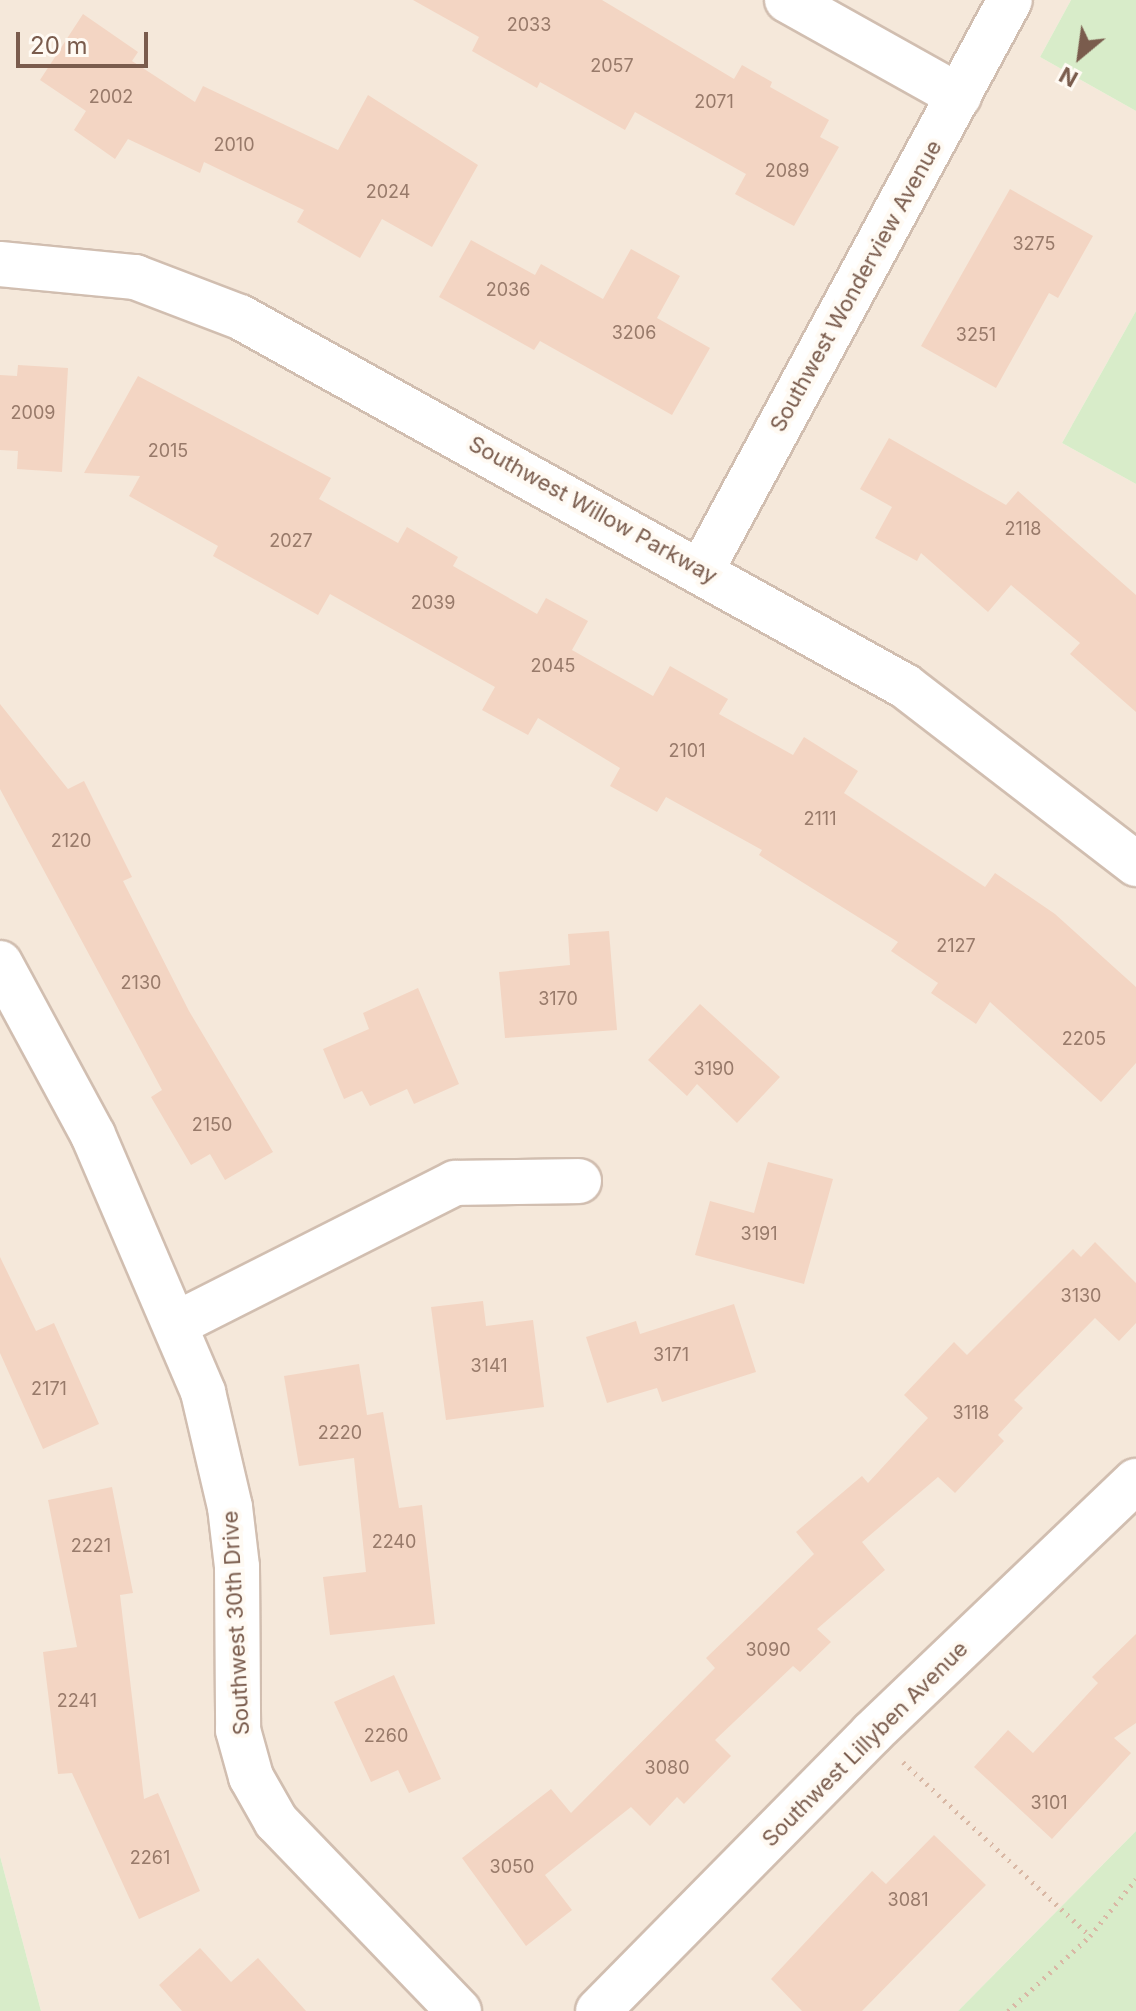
<!DOCTYPE html>
<html>
<head>
<meta charset="utf-8">
<style>
  body { margin:0 }
  #map { position:relative; width:1136px; height:2011px; overflow:hidden; background:#fdf6ec; font-family:Inter,sans-serif }
  div>[style] { position:absolute }
  .residential>* { inset:0; background:#f5e8da }
  .green>* { inset:0; background:#d8ecc9 }
  .building>* { inset:0; background:#f3d5c3 }
  .path>* { height:5px; margin-top:-2.5px; transform-origin:0; background:repeating-linear-gradient(90deg,#d9b8a5 0 2px,transparent 0 8px) }
  .roads { filter:drop-shadow(2px 0 #d1beb0) drop-shadow(-2px 0 #d1beb0) drop-shadow(0 2px #d1beb0) drop-shadow(0 -2px #d1beb0) }
  .street>* { height:44px; margin:-22px; padding:0 22px; transform-origin:22px; border-radius:22px; background:#fff }
  span { translate:-50% -50%; white-space:nowrap; text-align:center; line-height:1.15; -webkit-text-stroke:8px #fffaf3; paint-order:stroke }
  .number-label { font-size:18px; color:#987a6a }
  .number-label span { -webkit-text-stroke-width:0 }
  .street-label { font-size:22px; color:#7a5c4d }
  .north { position:absolute; left:1040px; top:16px; width:80px; height:80px; -webkit-text-stroke:6px #fffaf3; paint-order:stroke; rotate:209deg; font-size:22px; font-weight:700; line-height:32px; text-align:center; color:#7a5c4d }
  .north::after { content:''; display:block; margin:auto; width:28px; height:36px; background:#7a5c4d; clip-path:polygon(50% 0,100% 100%,50% 72%,0 100%) }
  .scale { position:absolute; left:16px; top:32px; width:132px; height:36px; box-sizing:border-box; border:4px solid #7a5c4d; border-top:0; padding-left:10px; font-size:24px; line-height:28px; white-space:nowrap; color:#7a5c4d; -webkit-text-stroke:6px #fffaf3; paint-order:stroke }
</style>
</head>
<body>
<div id="map">
  <div class="residential">
    <div style="clip-path:polygon(0 0,1071px 0,1040px 57px,1136px 111px,1136px 311px,1062px 443px,1136px 484px,1136px 1831px,958px 2011px,41px 2011px,0 1856px)"></div>
  </div>
  <div class="green">
    <div style="clip-path:polygon(1071px 0,1136px 0,1136px 111px,1040px 57px)"></div>
    <div style="clip-path:polygon(1136px 311px,1136px 484px,1062px 443px)"></div>
    <div style="clip-path:polygon(1136px 1831px,1136px 2011px,958px 2011px)"></div>
    <div style="clip-path:polygon(0 1856px,41px 2011px,0 2011px)"></div>
  </div>
  <div class="building">
    <div style="clip-path:polygon(413px 0,602px 0,734px 79px,742px 65px,772px 82px,770px 87px,829px 120px,820px 137px,839px 147px,794px 226px,735px 194px,746px 174px,635px 112px,625px 130px,540px 82px,537px 88px,472px 51px,479px 37px)"></div>
    <div style="clip-path:polygon(83px 14px,138px 52px,132px 61px,195px 102px,203px 86px,338px 150px,368px 95px,478px 165px,432px 247px,382px 219px,360px 258px,297px 222px,304px 210px,204px 162px,200px 173px,128px 139px,115px 159px,74px 130px,86px 111px,40px 80px)"></div>
    <div style="clip-path:polygon(1010px 189px,1093px 236px,1058px 298px,1049px 293px,996px 388px,921px 346px)"></div>
    <div style="clip-path:polygon(471px 240px,535px 275px,541px 264px,603px 299px,631px 249px,680px 276px,657px 318px,710px 348px,672px 415px,540px 341px,534px 350px,439px 297px)"></div>
    <div style="clip-path:polygon(18px 365px,68px 368px,62px 472px,17px 469px,18px 451px,0 450px,0 375px,17px 376px)"></div>
    <div style="clip-path:polygon(138px 376px,331px 478px,319px 499px,398px 543px,407px 527px,458px 557px,453px 566px,537px 614px,546px 598px,588px 621px,572px 650px,653px 696px,670px 666px,728px 699px,719px 714px,793px 755px,804px 737px,858px 771px,844px 793px,985px 887px,995px 873px,1055px 914px,1136px 987px,1136px 1063px,1101px 1102px,990px 1002px,976px 1024px,931px 993px,938px 983px,891px 951px,898px 942px,759px 855px,762px 850px,666px 797px,657px 812px,610px 786px,620px 768px,538px 718px,528px 735px,482px 710px,495px 687px,330px 594px,318px 615px,213px 556px,218px 546px,129px 496px,140px 476px,84px 473px)"></div>
    <div style="clip-path:polygon(889px 438px,1006px 505px,1018px 491px,1136px 595px,1136px 712px,1070px 654px,1080px 643px,1011px 585px,988px 612px,921px 553px,917px 561px,875px 538px,892px 507px,860px 489px)"></div>
    <div style="clip-path:polygon(0 704px,68px 789px,84px 781px,132px 877px,123px 881px,189px 1011px,273px 1152px,225px 1180px,210px 1154px,191px 1165px,151px 1097px,162px 1090px,0 789px)"></div>
    <div style="clip-path:polygon(609px 931px,617px 1030px,505px 1038px,499px 972px,570px 965px,568px 934px)"></div>
    <div style="clip-path:polygon(418px 988px,459px 1084px,414px 1104px,407px 1089px,370px 1106px,362px 1091px,344px 1099px,323px 1049px,369px 1029px,363px 1013px)"></div>
    <div style="clip-path:polygon(700px 1004px,780px 1077px,737px 1123px,697px 1084px,687px 1096px,648px 1060px)"></div>
    <div style="clip-path:polygon(768px 1162px,833px 1179px,804px 1284px,695px 1255px,710px 1201px,754px 1213px)"></div>
    <div style="clip-path:polygon(1095px 1242px,1136px 1283px,1136px 1323px,1119px 1341px,1095px 1318px,1014px 1400px,1023px 1408px,998px 1435px,1004px 1441px,955px 1493px,938px 1477px,862px 1542px,885px 1570px,817px 1629px,831px 1642px,800px 1672px,793px 1666px,715px 1740px,731px 1756px,684px 1804px,677px 1797px,650px 1826px,631px 1807px,545px 1875px,572px 1910px,526px 1946px,462px 1858px,551px 1789px,571px 1813px,715px 1668px,706px 1658px,814px 1554px,796px 1532px,862px 1476px,868px 1483px,928px 1418px,904px 1395px,954px 1342px,967px 1355px,1073px 1249px,1081px 1257px)"></div>
    <div style="clip-path:polygon(0 1257px,36px 1331px,54px 1323px,99px 1424px,43px 1449px,0 1353px)"></div>
    <div style="clip-path:polygon(483px 1301px,486px 1326px,533px 1320px,544px 1407px,446px 1420px,431px 1307px)"></div>
    <div style="clip-path:polygon(734px 1304px,756px 1372px,662px 1402px,657px 1388px,607px 1403px,586px 1337px,636px 1321px,640px 1334px)"></div>
    <div style="clip-path:polygon(359px 1364px,367px 1415px,383px 1412px,399px 1508px,422px 1505px,435px 1624px,330px 1635px,323px 1577px,366px 1572px,354px 1458px,299px 1466px,284px 1376px)"></div>
    <div style="clip-path:polygon(112px 1487px,133px 1593px,120px 1595px,144px 1799px,158px 1793px,200px 1891px,139px 1919px,72px 1773px,58px 1774px,43px 1652px,77px 1647px,48px 1500px)"></div>
    <div style="clip-path:polygon(1136px 1634px,1136px 1723px,1114px 1738px,1131px 1753px,1052px 1839px,974px 1767px,1008px 1730px,1033px 1753px,1098px 1683px,1092px 1677px)"></div>
    <div style="clip-path:polygon(394px 1675px,441px 1779px,409px 1793px,398px 1770px,371px 1782px,334px 1702px)"></div>
    <div style="clip-path:polygon(934px 1835px,986px 1885px,862px 2011px,802px 2011px,771px 1979px,872px 1871px,886px 1884px)"></div>
    <div style="clip-path:polygon(200px 1948px,231px 1982px,258px 1958px,306px 2011px,182px 2011px,159px 1985px)"></div>
  </div>
  <div class="path">
    <div style="left:903px;top:1762px;width:255px;rotate:42.9deg"></div>
    <div style="left:1008px;top:2011px;width:111px;rotate:-42.4deg"></div>
    <div style="left:1090px;top:1936px;width:73px;rotate:-51.1deg"></div>
  </div>
  <div class="roads">
    <div class="street">
      <div style="left:787px;top:0;width:197px;rotate:29.2deg"></div>
      <div style="left:0;top:264px;width:136px;rotate:5.5deg"></div>
      <div style="left:135px;top:277px;width:112px;rotate:20.9deg"></div>
      <div style="left:240px;top:317px;width:761px;rotate:29.03deg"></div>
      <div style="left:905px;top:686px;width:292px;rotate:37.6deg"></div>
      <div style="left:701px;top:571px;width:649px;rotate:-61.58deg"></div>
      <div style="left:0;top:963px;width:196px;rotate:61.6deg"></div>
      <div style="left:93px;top:1135px;width:280px;rotate:66.8deg"></div>
      <div style="left:203px;top:1392px;width:118px;rotate:76.8deg"></div>
      <div style="left:230px;top:1507px;width:60px;rotate:83.3deg"></div>
      <div style="left:237px;top:1567px;width:163px;rotate:89.6deg"></div>
      <div style="left:238px;top:1730px;width:49px;rotate:74.5deg"></div>
      <div style="left:251px;top:1777px;width:51px;rotate:60.4deg"></div>
      <div style="left:276px;top:1821px;width:264px;rotate:46.1deg"></div>
      <div style="left:176px;top:1324px;width:313px;rotate:-26.8deg"></div>
      <div style="left:455px;top:1183px;width:124px;rotate:-0.9deg"></div>
      <div style="left:598px;top:2011px;width:390px;rotate:-45.4deg"></div>
      <div style="left:872px;top:1733px;width:365px;rotate:-43.7deg"></div>
    </div>
  </div>
  <div class="number-label">
    <span style="left:529px;top:25px">2033</span>
    <span style="left:612px;top:66px">2057</span>
    <span style="left:111px;top:97px">2002</span>
    <span style="left:714px;top:102px">2071</span>
    <span style="left:234px;top:145px">2010</span>
    <span style="left:787px;top:171px">2089</span>
    <span style="left:388px;top:192px">2024</span>
    <span style="left:1034px;top:244px">3275</span>
    <span style="left:508px;top:290px">2036</span>
    <span style="left:634px;top:333px">3206</span>
    <span style="left:976px;top:335px">3251</span>
    <span style="left:33px;top:413px">2009</span>
    <span style="left:168px;top:451px">2015</span>
    <span style="left:1023px;top:529px">2118</span>
    <span style="left:291px;top:541px">2027</span>
    <span style="left:433px;top:603px">2039</span>
    <span style="left:553px;top:666px">2045</span>
    <span style="left:687px;top:751px">2101</span>
    <span style="left:820px;top:819px">2111</span>
    <span style="left:71px;top:841px">2120</span>
    <span style="left:956px;top:946px">2127</span>
    <span style="left:141px;top:983px">2130</span>
    <span style="left:558px;top:999px">3170</span>
    <span style="left:1084px;top:1039px">2205</span>
    <span style="left:714px;top:1069px">3190</span>
    <span style="left:212px;top:1125px">2150</span>
    <span style="left:759px;top:1234px">3191</span>
    <span style="left:1081px;top:1296px">3130</span>
    <span style="left:671px;top:1355px">3171</span>
    <span style="left:489px;top:1366px">3141</span>
    <span style="left:49px;top:1389px">2171</span>
    <span style="left:971px;top:1413px">3118</span>
    <span style="left:340px;top:1433px">2220</span>
    <span style="left:394px;top:1542px">2240</span>
    <span style="left:91px;top:1546px">2221</span>
    <span style="left:768px;top:1650px">3090</span>
    <span style="left:77px;top:1701px">2241</span>
    <span style="left:386px;top:1736px">2260</span>
    <span style="left:667px;top:1768px">3080</span>
    <span style="left:1049px;top:1803px">3101</span>
    <span style="left:150px;top:1858px">2261</span>
    <span style="left:512px;top:1867px">3050</span>
    <span style="left:908px;top:1900px">3081</span>
  </div>
  <div class="street-label">
    <span style="left:856px;top:286px;rotate:-61deg">Southwest Wonderview Avenue</span>
    <span style="left:593px;top:510px;rotate:29deg">Southwest Willow Parkway</span>
    <span style="left:236px;top:1623px;rotate:-93deg">Southwest 30th Drive</span>
    <span style="left:865px;top:1744px;rotate:-45deg">Southwest Lillyben Avenue</span>
  </div>
  <div class="north">N</div>
  <div class="scale">20 m</div>
</div>
</body>
</html>
